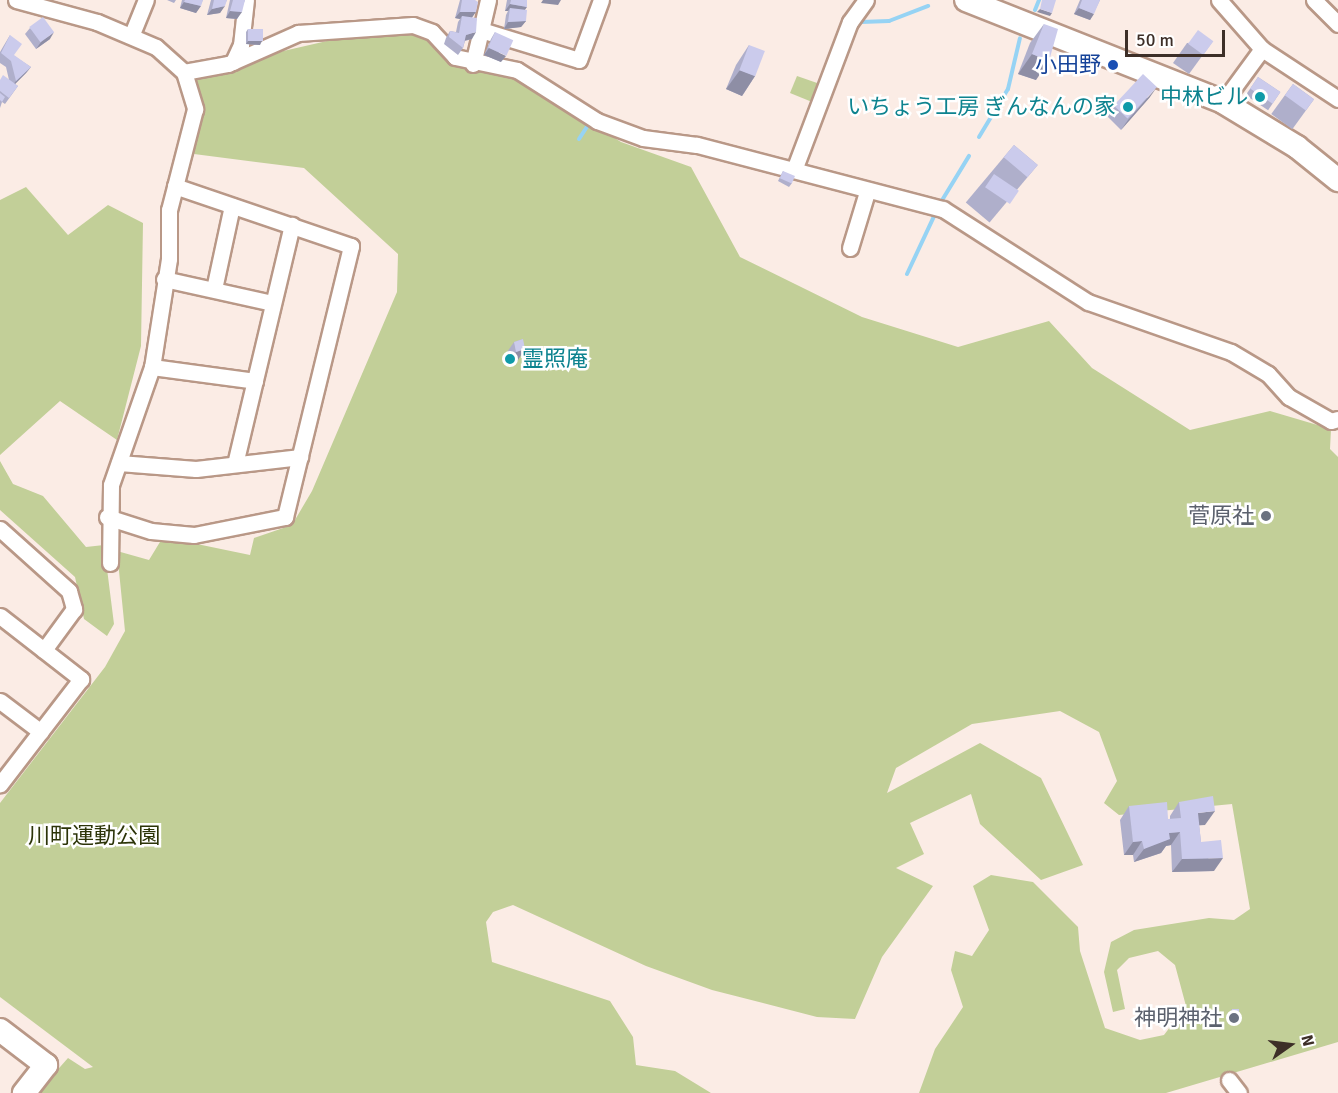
<!DOCTYPE html>
<html>
<head>
<meta charset="utf-8">
<style>
  body { margin:0 }
  #map { position:relative; width:1338px; height:1093px; overflow:hidden; background:#fbece5; font-family:Signika,"Noto Sans JP",sans-serif }
  div>[style] { position:absolute }
  .green>* { inset:0; background:#c2cf98 }
  .stream>* { height:4px; margin:-2px; padding:0 2px; transform-origin:2px; border-radius:2px; background:#96d3f4 }
  .roads { filter:drop-shadow(2px 0 #b99887) drop-shadow(-2px 0 #b99887) drop-shadow(0 2px #b99887) drop-shadow(0 -2px #b99887) }
  .street>* { height:15px; margin:-7.5px; padding:0 7.5px; transform-origin:7.5px; border-radius:7.5px; background:#fff }
  .secondary>* { height:22px; margin:-11px; padding:0 11px; transform-origin:11px; border-radius:11px; background:#fff }
  .wall>* { inset:0; background:#afafcb; transform-origin:0 0 }
  .shaded-wall>* { inset:0; background:#8e8ea5 }
  .building>* { inset:0; background:#cbcbec; transform-origin:0 0 }
  .dots>* { width:16px; height:16px; translate:-50% -50%; box-sizing:border-box; border:3px solid #fff; border-radius:50% }
  span { translate:-50% -50%; white-space:nowrap; text-align:center; line-height:1.15; -webkit-text-stroke:5px #fff; paint-order:stroke }
  .transit-label { font-size:22px; color:#164399 }
  .right { translate:-100% -50%; text-align:right }
  .culture-label { font-size:22px; color:#0d838f }
  .left { translate:0 -50%; text-align:left }
  .worship-label { font-size:22px; color:#5b616d }
  .park-label { font-size:22px; color:#2c3408 }
  .north { position:absolute; left:1260px; top:1015px; width:60px; height:60px; -webkit-text-stroke:4px #fff; paint-order:stroke; rotate:76deg; font-size:16px; font-weight:700; line-height:24px; text-align:center; color:#3d2f28 }
  .north::after { content:''; display:block; margin:auto; width:21px; height:27px; background:#3d2f28; clip-path:polygon(50% 0,100% 100%,50% 72%,0 100%) }
  .scale { position:absolute; left:1125px; top:30px; width:100px; height:27px; box-sizing:border-box; border:3px solid #3d2f28; border-top:0; padding-left:8px; font-size:18px; line-height:21px; white-space:nowrap; color:#3d2f28; -webkit-text-stroke:4px #fff; paint-order:stroke }
</style>
</head>
<body>
<div id="map">
  <div class="green">
    <div style="clip-path:polygon(401px 24px,463px 64px,523px 81px,621px 142px,691px 167px,740px 257px,862px 317px,958px 347px,1049px 321px,1092px 368px,1190px 430px,1270px 411px,1331px 429px,1330px 449px,1338px 457px,1338px 1042px,1166px 1093px,919px 1093px,935px 1049px,963px 1007px,951px 970px,955px 951px,972px 956px,989px 930px,973px 886px,991px 875px,1033px 882px,1078px 927px,1080px 951px,1105px 1028px,1140px 1040px,1164px 1035px,1186px 1006px,1175px 965px,1158px 951px,1129px 958px,1117px 970px,1125px 1009px,1113px 1012px,1104px 972px,1111px 942px,1134px 930px,1209px 918px,1234px 920px,1250px 909px,1232px 804px,1119px 815px,1104px 803px,1117px 781px,1099px 732px,1060px 711px,972px 724px,896px 768px,887px 793px,980px 743px,1041px 778px,1083px 865px,1041px 880px,980px 824px,971px 794px,910px 823px,924px 854px,896px 868px,933px 886px,882px 957px,855px 1019px,817px 1017px,712px 990px,646px 966px,513px 905px,493px 912px,486px 922px,492px 962px,610px 1001px,633px 1037px,636px 1065px,675px 1071px,711px 1093px,37px 1093px,68px 1058px,85px 1069px,93px 1067px,0 997px,0 803px,105px 667px,125px 631px,117px 551px,149px 560px,163px 537px,250px 555px,254px 538px,292px 525px,312px 491px,397px 292px,398px 254px,304px 168px,194px 154px,202px 111px,192px 72px)"></div>
    <div style="clip-path:polygon(797px 76px,820px 84px,817px 104px,790px 93px)"></div>
    <div style="clip-path:polygon(26px 187px,68px 235px,108px 205px,143px 223px,141px 346px,117px 440px,60px 401px,0 455px,0 200px)"></div>
    <div style="clip-path:polygon(0 461px,13px 484px,43px 496px,86px 547px,104px 545px,114px 624px,107px 636px,84px 619px,75px 577px,0 510px)"></div>
  </div>
  <div class="stream">
    <div style="left:1035px;top:10px;width:11px;rotate:-68deg"></div>
    <div style="left:861px;top:22px;width:28px;rotate:-2deg"></div>
    <div style="left:889px;top:21px;width:42px;rotate:-21deg"></div>
    <div style="left:979px;top:137px;width:56px;rotate:-58.9deg"></div>
    <div style="left:1008px;top:89px;width:52px;rotate:-76.8deg"></div>
    <div style="left:579px;top:139px;width:20px;rotate:-57deg"></div>
    <div style="left:941px;top:202px;width:54px;rotate:-58.7deg"></div>
    <div style="left:907px;top:274px;width:68px;rotate:-64.9deg"></div>
  </div>
  <div class="roads">
    <div class="street">
      <div style="left:16px;top:0;width:84px;rotate:15.2deg"></div>
      <div style="left:97px;top:22px;width:64px;rotate:23deg"></div>
      <div style="left:156px;top:47px;width:38px;rotate:42deg"></div>
      <div style="left:184px;top:72px;width:39px;rotate:73deg"></div>
      <div style="left:195px;top:109px;width:104px;rotate:104.4deg"></div>
      <div style="left:169px;top:210px;width:49px;rotate:90deg"></div>
      <div style="left:169px;top:259px;width:109px;rotate:98.9deg"></div>
      <div style="left:152px;top:367px;width:125px;rotate:109.2deg"></div>
      <div style="left:111px;top:485px;width:78px;rotate:90.7deg"></div>
      <div style="left:1219px;top:0;width:65px;rotate:48.7deg"></div>
      <div style="left:1262px;top:49px;width:91px;rotate:33.3deg"></div>
      <div style="left:1314px;top:0;width:34px;rotate:45deg"></div>
      <div style="left:481px;top:30px;width:102px;rotate:17deg"></div>
      <div style="left:579px;top:60px;width:64px;rotate:-69.9deg"></div>
      <div style="left:132px;top:34px;width:37px;rotate:-68deg"></div>
      <div style="left:233px;top:62px;width:19px;rotate:-65deg"></div>
      <div style="left:241px;top:45px;width:45px;rotate:-83.7deg"></div>
      <div style="left:473px;top:64px;width:66px;rotate:-76.8deg"></div>
      <div style="left:184px;top:72px;width:45px;rotate:-10.3deg"></div>
      <div style="left:228px;top:64px;width:77px;rotate:-23.9deg"></div>
      <div style="left:298px;top:33px;width:115px;rotate:-4deg"></div>
      <div style="left:413px;top:25px;width:20px;rotate:20deg"></div>
      <div style="left:432px;top:32px;width:34px;rotate:47deg"></div>
      <div style="left:455px;top:57px;width:63px;rotate:11.8deg"></div>
      <div style="left:517px;top:70px;width:95px;rotate:32.5deg"></div>
      <div style="left:597px;top:121px;width:49px;rotate:20.3deg"></div>
      <div style="left:643px;top:138px;width:54px;rotate:7.4deg"></div>
      <div style="left:697px;top:145px;width:254px;rotate:14.6deg"></div>
      <div style="left:943px;top:209px;width:172px;rotate:32.7deg"></div>
      <div style="left:1088px;top:302px;width:151px;rotate:19.3deg"></div>
      <div style="left:1231px;top:352px;width:43px;rotate:30.7deg"></div>
      <div style="left:1268px;top:374px;width:31px;rotate:48deg"></div>
      <div style="left:1289px;top:397px;width:48px;rotate:29.7deg"></div>
      <div style="left:1331px;top:421px;width:7px;rotate:-16deg"></div>
      <div style="left:1223px;top:102px;width:66px;rotate:-53.7deg"></div>
      <div style="left:794px;top:170px;width:158px;rotate:-69.3deg"></div>
      <div style="left:850px;top:22px;width:27px;rotate:-54deg"></div>
      <div style="left:850px;top:248px;width:59px;rotate:-73.1deg"></div>
      <div style="left:164px;top:279px;width:111px;rotate:12.5deg"></div>
      <div style="left:214px;top:289px;width:85px;rotate:-77.8deg"></div>
      <div style="left:152px;top:367px;width:104px;rotate:7.7deg"></div>
      <div style="left:119px;top:463px;width:77px;rotate:4.5deg"></div>
      <div style="left:196px;top:469px;width:105px;rotate:-6.6deg"></div>
      <div style="left:235px;top:464px;width:246px;rotate:-76.6deg"></div>
      <div style="left:107px;top:517px;width:46px;rotate:17.7deg"></div>
      <div style="left:151px;top:531px;width:43px;rotate:5.3deg"></div>
      <div style="left:194px;top:535px;width:93px;rotate:-11.2deg"></div>
      <div style="left:285px;top:517px;width:279px;rotate:-76.3deg"></div>
      <div style="left:351px;top:246px;width:186px;rotate:-161.2deg"></div>
      <div style="left:0;top:529px;width:93px;rotate:41.9deg"></div>
      <div style="left:69px;top:591px;width:19px;rotate:74deg"></div>
      <div style="left:74px;top:609px;width:51px;rotate:126.2deg"></div>
      <div style="left:0;top:616px;width:103px;rotate:37.9deg"></div>
      <div style="left:81px;top:679px;width:133px;rotate:127.6deg"></div>
      <div style="left:0;top:701px;width:51px;rotate:37.1deg"></div>
      <div style="left:1229px;top:1080px;width:16px;rotate:52deg"></div>
    </div>
    <div class="secondary">
      <div style="left:966px;top:0;width:277px;rotate:21.6deg"></div>
      <div style="left:1223px;top:102px;width:87px;rotate:31.3deg"></div>
      <div style="left:1297px;top:147px;width:53px;rotate:38.8deg"></div>
      <div style="left:0;top:1030px;width:58px;rotate:37.3deg"></div>
      <div style="left:46px;top:1065px;width:36px;rotate:128deg"></div>
    </div>
  </div>
  <div class="wall">
    <div style="clip-path:polygon(167px 0,176px 0,174px 3px)"></div>
    <div style="clip-path:polygon(182px 0,203px 0,196px 13px,180px 8px)"></div>
    <div style="clip-path:polygon(211px 0,227px 0,220px 13px,207px 15px)"></div>
    <div style="clip-path:polygon(230px 0,245px 0,237px 19px,226px 18px)"></div>
    <div style="clip-path:polygon(460px 0,475px 0,472px 17px,472px 39px,465px 41px,463px 48px,458px 55px,444px 44px,446px 38px,450px 31px,456px 32px,458px 22px,460px 19px,455px 18px)"></div>
    <div style="clip-path:polygon(507px 0,527px 0,525px 10px,526px 21px,521px 27px,504px 29px,506px 15px,508px 11px,505px 11px)"></div>
    <div style="clip-path:polygon(1080px 0,1100px 0,1090px 20px,1074px 14px)"></div>
    <div style="clip-path:polygon(1044px 24px,1036px 80px,1018px 74px,1030px 43px)"></div>
    <div style="clip-path:polygon(30px 28px,50px 39px,36px 49px,25px 34px)"></div>
    <div style="clip-path:polygon(248px 29px,260px 45px,246px 44px,246px 32px)"></div>
    <div style="clip-path:polygon(495px 32px,501px 62px,484px 55px,491px 39px)"></div>
    <div style="clip-path:polygon(10px 35px,14px 56px,31px 67px,26px 73px,15px 84px,18px 86px,5px 104px,2px 102px,0 108px,0 80px,9px 80px,6px 67px,0 63px,0 52px)"></div>
    <div style="clip-path:polygon(1213px 41px,1189px 74px,1173px 63px,1187px 43px)"></div>
    <div style="clip-path:polygon(749px 45px,755px 76px,742px 96px,726px 89px,736px 65px)"></div>
    <div style="left:1258px;top:77px;width:27px;height:22px;rotate:34deg"></div>
    <div style="left:1293px;top:84px;width:26px;height:37px;rotate:36deg"></div>
    <div style="clip-path:polygon(1150px 97px,1121px 130px,1107px 116px,1114px 106px)"></div>
    <div style="left:1014px;top:145px;width:31px;height:75px;rotate:40deg"></div>
    <div style="clip-path:polygon(783px 171px,792px 183px,789px 187px,778px 181px)"></div>
    <div style="clip-path:polygon(523px 339px,516px 363px,507px 365px,505px 355px,514px 342px)"></div>
    <div style="clip-path:polygon(1179px 802px,1205px 825px,1199px 825px,1201px 842px,1214px 871px,1172px 872px,1171px 845px,1166px 846px,1161px 853px,1134px 862px,1133px 855px,1124px 855px,1120px 820px,1129px 806px,1168px 819px,1170px 819px,1170px 816px)"></div>
    <div style="clip-path:polygon(1232px 1009px,1240px 1019px,1238px 1022px,1231px 1023px,1230px 1013px)"></div>
  </div>
  <div class="shaded-wall">
    <div style="clip-path:polygon(543px 0,561px 0,558px 5px,541px 3px)"></div>
    <div style="clip-path:polygon(184px 2px,201px 6px,196px 13px,180px 8px)"></div>
    <div style="clip-path:polygon(510px 4px,527px 7px,522px 14px,510px 8px,508px 11px,505px 11px)"></div>
    <div style="clip-path:polygon(225px 6px,220px 13px,207px 15px,212px 9px)"></div>
    <div style="clip-path:polygon(1079px 8px,1094px 14px,1090px 20px,1074px 14px)"></div>
    <div style="clip-path:polygon(1040px 9px,1052px 13px,1050px 16px,1037px 12px)"></div>
    <div style="clip-path:polygon(230px 11px,242px 12px,237px 19px,226px 18px)"></div>
    <div style="clip-path:polygon(460px 12px,476px 12px,471px 19px,462px 16px,460px 19px,455px 18px)"></div>
    <div style="clip-path:polygon(526px 21px,521px 27px,504px 29px,508px 22px)"></div>
    <div style="clip-path:polygon(54px 32px,50px 39px,36px 49px,41px 42px)"></div>
    <div style="clip-path:polygon(476px 32px,472px 39px,462px 41px,466px 35px)"></div>
    <div style="clip-path:polygon(248px 41px,262px 41px,260px 45px,246px 44px)"></div>
    <div style="clip-path:polygon(489px 48px,506px 56px,501px 62px,484px 55px)"></div>
    <div style="clip-path:polygon(1032px 54px,1049px 61px,1036px 80px,1018px 74px)"></div>
    <div style="clip-path:polygon(31px 67px,26px 73px,11px 88px,16px 81px)"></div>
    <div style="clip-path:polygon(740px 70px,755px 76px,742px 96px,726px 89px)"></div>
    <div style="clip-path:polygon(1157px 87px,1150px 97px,1121px 130px,1128px 120px)"></div>
    <div style="clip-path:polygon(525px 349px,516px 363px,507px 365px,516px 352px)"></div>
    <div style="clip-path:polygon(1215px 811px,1205px 825px,1189px 826px,1198px 813px)"></div>
    <div style="clip-path:polygon(1180px 832px,1171px 845px,1166px 846px,1161px 853px,1134px 862px,1144px 849px,1169px 833px)"></div>
    <div style="clip-path:polygon(1142px 841px,1133px 855px,1124px 855px,1133px 842px)"></div>
    <div style="clip-path:polygon(1223px 858px,1214px 871px,1172px 872px,1182px 859px)"></div>
    <div style="clip-path:polygon(1240px 1019px,1238px 1022px,1231px 1023px,1233px 1020px)"></div>
  </div>
  <div class="building">
    <div style="clip-path:polygon(185px 0,203px 0,201px 6px,184px 2px)"></div>
    <div style="clip-path:polygon(214px 0,227px 0,225px 6px,212px 9px)"></div>
    <div style="clip-path:polygon(233px 0,245px 0,242px 12px,230px 11px)"></div>
    <div style="clip-path:polygon(462px 0,475px 0,478px 2px,476px 12px,460px 12px)"></div>
    <div style="clip-path:polygon(511px 0,527px 0,527px 7px,510px 4px)"></div>
    <div style="clip-path:polygon(1042px 0,1056px 0,1052px 13px,1040px 9px)"></div>
    <div style="clip-path:polygon(1082px 0,1100px 0,1094px 14px,1079px 8px)"></div>
    <div style="clip-path:polygon(510px 8px,527px 10px,526px 21px,508px 22px)"></div>
    <div style="clip-path:polygon(462px 16px,477px 18px,476px 32px,466px 35px,463px 48px,449px 37px,450px 31px,459px 33px)"></div>
    <div style="left:43px;top:17px;width:19px;height:17px;rotate:54deg"></div>
    <div style="clip-path:polygon(1044px 24px,1058px 29px,1049px 61px,1032px 54px)"></div>
    <div style="left:248px;top:29px;width:15px;height:12px"></div>
    <div style="left:1198px;top:30px;width:19px;height:17px;rotate:36deg"></div>
    <div style="left:495px;top:32px;width:20px;height:17px;rotate:24deg"></div>
    <div style="clip-path:polygon(10px 35px,22px 44px,14px 55px,31px 67px,16px 81px,11px 61px,1px 53px)"></div>
    <div style="left:749px;top:45px;width:17px;height:27px;rotate:21deg"></div>
    <div style="left:1143px;top:74px;width:19px;height:43px;rotate:43deg"></div>
    <div style="clip-path:polygon(3px 75px,18px 86px,9px 98px,0 91px,0 80px)"></div>
    <div style="left:1258px;top:77px;width:27px;height:14px;rotate:34deg"></div>
    <div style="left:1293px;top:84px;width:26px;height:14px;rotate:36deg"></div>
    <div style="clip-path:polygon(0 93px,5px 97px,2px 102px,0 100px)"></div>
    <div style="left:1014px;top:145px;width:31px;height:16px;rotate:40deg"></div>
    <div style="left:783px;top:171px;width:13px;height:8px;rotate:23deg"></div>
    <div style="left:994px;top:174px;width:30px;height:16px;rotate:34deg"></div>
    <div style="clip-path:polygon(523px 339px,525px 349px,516px 352px,514px 342px)"></div>
    <div style="clip-path:polygon(1213px 796px,1215px 811px,1198px 813px,1201px 842px,1221px 840px,1223px 858px,1182px 859px,1180px 832px,1169px 833px,1170px 839px,1144px 849px,1142px 841px,1133px 842px,1129px 806px,1167px 802px,1168px 819px,1181px 818px,1179px 802px)"></div>
    <div style="left:1232px;top:1009px;width:7px;height:11px"></div>
  </div>
  <div class="dots">
    <div style="left:1113px;top:65px;background:#1a4fb4"></div>
    <div style="left:1260px;top:97px;background:#0f9aa8"></div>
    <div style="left:1128px;top:107px;background:#0f9aa8"></div>
    <div style="left:510px;top:359px;background:#0f9aa8"></div>
    <div style="left:1266px;top:516px;background:#6b7280"></div>
    <div style="left:1234px;top:1018px;background:#6b7280"></div>
  </div>
  <div class="transit-label">
    <span class="right" style="left:1101px;top:65px">小田野</span>
  </div>
  <div class="culture-label">
    <span class="right" style="left:1248px;top:97px">中林ビル</span>
    <span class="right" style="left:1116px;top:107px">いちょう工房 ぎんなんの家</span>
    <span class="left" style="left:522px;top:359px">霊照庵</span>
  </div>
  <div class="worship-label">
    <span class="right" style="left:1254px;top:516px">菅原社</span>
    <span class="right" style="left:1222px;top:1018px">神明神社</span>
  </div>
  <div class="park-label">
    <span style="left:94px;top:836px">川町運動公園</span>
  </div>
  <div class="north">N</div>
  <div class="scale">50 m</div>
</div>
</body>
</html>
